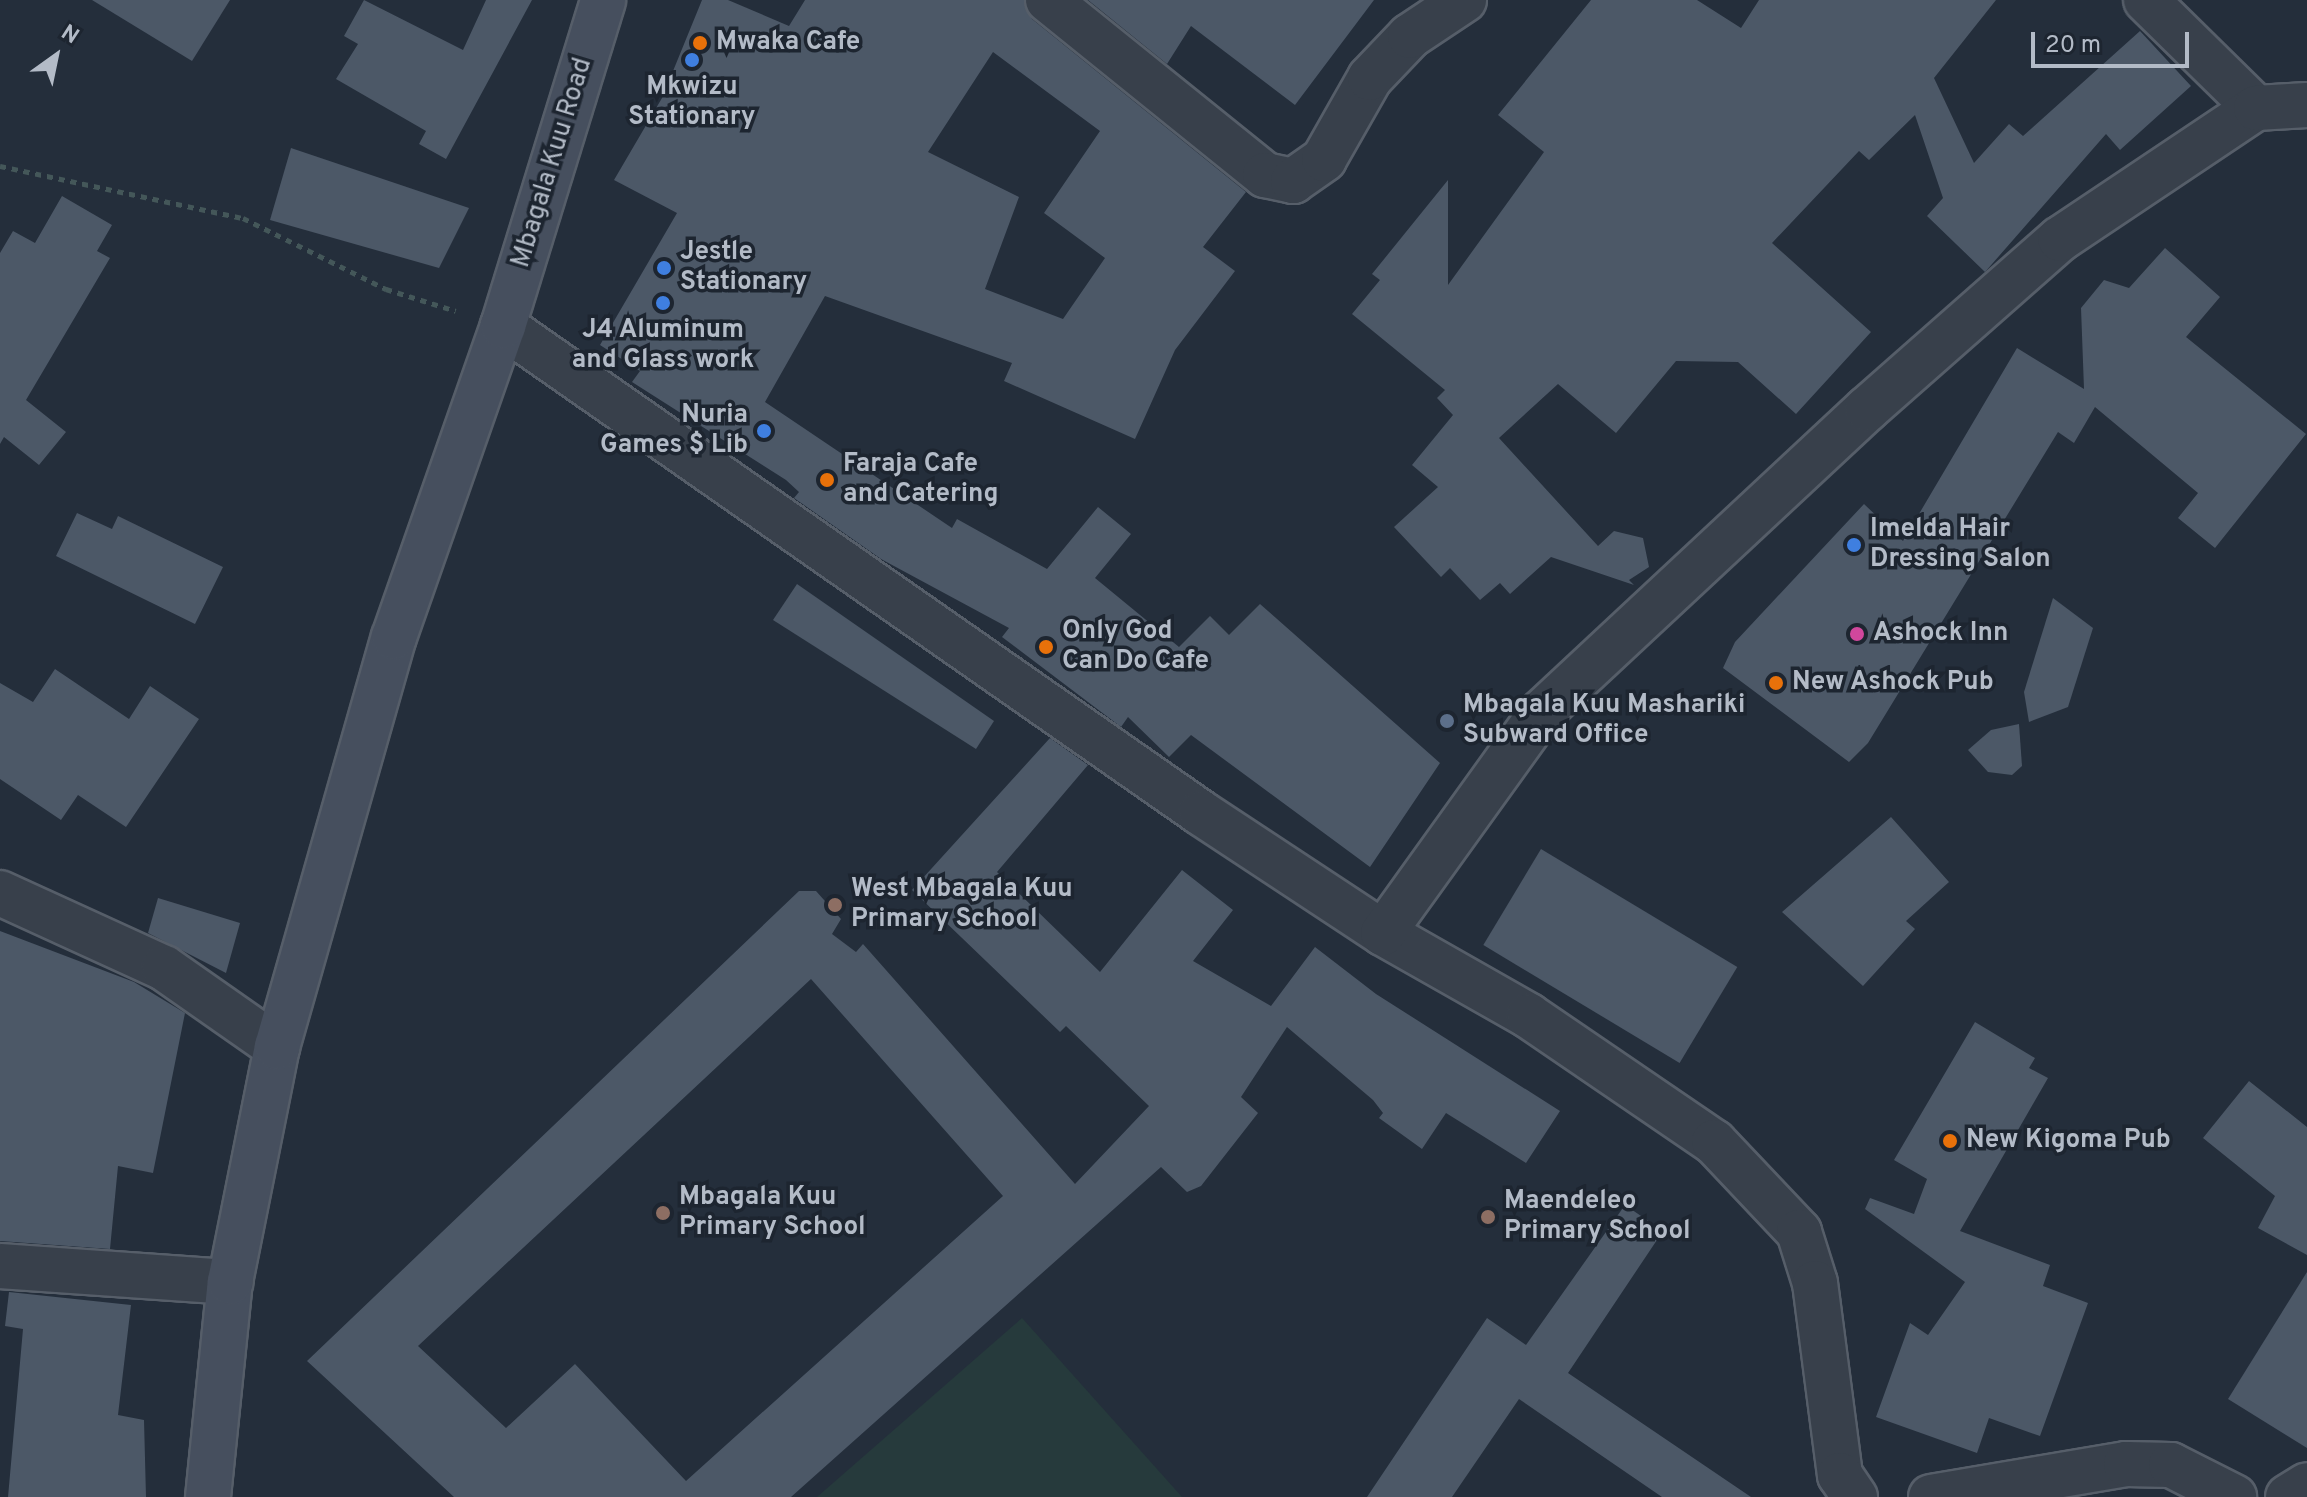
<!DOCTYPE html>
<html>
<head>
<meta charset="utf-8">
<style>
  body { margin:0 }
  #map { position:relative; width:2307px; height:1497px; overflow:hidden; background:#242e3b; font-family:Overpass,sans-serif }
  div>[style] { position:absolute }
  .green>* { inset:0; background:#263a3c }
  .building>* { inset:0; background:#4c5867; transform-origin:0 0 }
  .path>* { height:5px; margin-top:-2.5px; transform-origin:0; background:repeating-linear-gradient(90deg,#445759 0 6px,transparent 0 12px) }
  .roads { filter:drop-shadow(2px 0 #565e69) drop-shadow(-2px 0 #565e69) drop-shadow(0 2px #565e69) drop-shadow(0 -2px #565e69) }
  .street>* { height:44px; margin:-22px; padding:0 22px; transform-origin:22px; border-radius:22px; background:#38404b }
  .secondary>* { height:44px; margin:-22px; padding:0 22px; transform-origin:22px; border-radius:22px; background:#464f5e }
  .dots>* { width:22px; height:22px; translate:-50% -50%; box-sizing:border-box; border:4px solid #1d2530; border-radius:50% }
  span { translate:-50% -50%; white-space:nowrap; text-align:center; line-height:1.15; -webkit-text-stroke:7px #1d2530; paint-order:stroke }
  .poi-label { font-size:26px; color:#b3bbc7; font-weight:700 }
  .left { translate:0 -50%; text-align:left }
  .right { translate:-100% -50%; text-align:right }
  .street-label { font-size:26px; color:#b3bbc7 }
  .north { position:absolute; left:16px; top:16px; width:80px; height:80px; -webkit-text-stroke:6px #1d2530; paint-order:stroke; rotate:33deg; font-size:22px; font-weight:700; line-height:32px; text-align:center; color:#b3bbc7 }
  .north::after { content:''; display:block; margin:auto; width:28px; height:36px; background:#b3bbc7; clip-path:polygon(50% 0,100% 100%,50% 72%,0 100%) }
  .scale { position:absolute; left:2031px; top:32px; width:158px; height:36px; box-sizing:border-box; border:4px solid #b3bbc7; border-top:0; padding-left:10px; font-size:24px; line-height:28px; white-space:nowrap; color:#b3bbc7; -webkit-text-stroke:6px #1d2530; paint-order:stroke }
</style>
</head>
<body>
<div id="map">
  <div class="green">
    <div style="clip-path:polygon(1022px 1318px,1182px 1497px,817px 1497px)"></div>
  </div>
  <div class="building">
    <div style="clip-path:polygon(92px 0,230px 0,192px 61px)"></div>
    <div style="clip-path:polygon(364px 0,463px 50px,486px 0,532px 0,446px 159px,419px 144px,426px 131px,336px 79px,358px 44px,344px 36px)"></div>
    <div style="clip-path:polygon(evenodd,702px 0,728px 0,789px 26px,805px 0,1024px 0,1032px 19px,1246px 192px,1203px 247px,1235px 271px,1175px 350px,1135px 439px,1004px 381px,1012px 363px,825px 296px,765px 402px,952px 528px,957px 519px,1047px 569px,1098px 507px,1131px 534px,1095px 578px,1179px 647px,1210px 616px,1229px 635px,1260px 604px,1440px 763px,1370px 867px,1191px 735px,1169px 757px,1128px 717px,1121px 727px,1002px 637px,1009px 628px,881px 559px,794px 498px,799px 492px,786px 480px,632px 382px,640px 371px,600px 345px,677px 213px,614px 180px,662px 98px,702px 0,993px 52px,1100px 131px,1044px 213px,1105px 258px,1063px 319px,985px 289px,1019px 197px,928px 152px,993px 52px)"></div>
    <div style="clip-path:polygon(1088px 0,1374px 0,1295px 105px,1191px 26px,1167px 64px)"></div>
    <div style="clip-path:polygon(1591px 0,1697px 0,1741px 28px,1759px 0,1996px 0,1934px 78px,1974px 163px,2009px 124px,2023px 136px,2140px 31px,2191px 86px,2120px 150px,2106px 134px,1985px 272px,1927px 216px,1943px 198px,1915px 115px,1869px 160px,1859px 151px,1772px 243px,1871px 332px,1796px 414px,1738px 362px,1676px 361px,1616px 433px,1558px 384px,1499px 438px,1598px 546px,1614px 531px,1643px 538px,1649px 567px,1629px 580px,1634px 585px,1551px 557px,1510px 594px,1500px 583px,1480px 600px,1450px 568px,1441px 577px,1394px 527px,1438px 487px,1412px 465px,1453px 415px,1437px 398px,1445px 390px,1352px 314px,1380px 280px,1372px 274px,1448px 180px,1448px 285px,1544px 152px,1498px 115px)"></div>
    <div style="clip-path:polygon(291px 148px,469px 208px,439px 268px,270px 220px)"></div>
    <div style="clip-path:polygon(62px 196px,112px 225px,97px 251px,110px 258px,26px 400px,66px 432px,39px 465px,4px 437px,0 444px,0 253px,13px 231px,35px 243px)"></div>
    <div style="clip-path:polygon(2165px 248px,2220px 297px,2186px 337px,2306px 434px,2215px 548px,2178px 518px,2198px 493px,2095px 407px,2074px 443px,2058px 432px,1868px 743px,1849px 762px,1723px 668px,1735px 642px,1864px 504px,1903px 541px,2017px 348px,2084px 389px,2081px 308px,2104px 280px,2129px 288px)"></div>
    <div style="clip-path:polygon(77px 513px,112px 529px,118px 516px,223px 567px,195px 624px,56px 556px)"></div>
    <div style="clip-path:polygon(797px 584px,994px 721px,976px 749px,773px 620px)"></div>
    <div style="clip-path:polygon(2053px 598px,2093px 628px,2068px 707px,2029px 722px,2024px 692px)"></div>
    <div style="clip-path:polygon(55px 669px,129px 719px,150px 686px,199px 719px,126px 827px,78px 795px,61px 820px,0 779px,0 683px,33px 702px)"></div>
    <div style="clip-path:polygon(2019px 724px,2022px 766px,2012px 775px,1988px 772px,1968px 750px,1991px 730px)"></div>
    <div style="clip-path:polygon(evenodd,1050px 738px,1088px 765px,997px 872px,1100px 972px,1182px 870px,1233px 910px,1193px 961px,1271px 1006px,1315px 947px,1376px 994px,1560px 1111px,1526px 1163px,1446px 1113px,1422px 1149px,1379px 1118px,1383px 1113px,1373px 1100px,1287px 1027px,1241px 1097px,1258px 1113px,1201px 1186px,1187px 1192px,1161px 1167px,791px 1497px,454px 1497px,307px 1361px,799px 891px,816px 891px,841px 919px,832px 934px,856px 952px,863px 944px,1075px 1184px,1149px 1106px,1066px 1026px,1060px 1032px,912px 890px,1050px 738px,811px 979px,1003px 1196px,686px 1481px,575px 1364px,506px 1428px,418px 1346px,811px 979px)"></div>
    <div style="clip-path:polygon(1891px 817px,1949px 882px,1906px 921px,1915px 929px,1863px 986px,1782px 912px)"></div>
    <div style="left:1541px;top:849px;width:229px;height:112px;rotate:31deg"></div>
    <div style="clip-path:polygon(158px 898px,240px 923px,226px 973px,148px 933px)"></div>
    <div style="clip-path:polygon(0 931px,134px 982px,185px 1013px,153px 1173px,118px 1166px,110px 1249px,0 1241px)"></div>
    <div style="clip-path:polygon(1975px 1022px,2035px 1058px,2029px 1068px,2048px 1078px,1960px 1231px,2050px 1265px,2043px 1286px,2088px 1303px,2040px 1436px,1989px 1418px,1977px 1453px,1876px 1417px,1910px 1323px,1928px 1335px,1965px 1282px,1865px 1209px,1870px 1198px,1914px 1214px,1927px 1179px,1894px 1160px)"></div>
    <div style="clip-path:polygon(2249px 1081px,2307px 1127px,2307px 1255px,2258px 1228px,2275px 1196px,2203px 1138px)"></div>
    <div style="clip-path:polygon(1625px 1205px,1663px 1231px,1568px 1373px,1751px 1497px,1662px 1497px,1519px 1399px,1452px 1497px,1367px 1497px,1487px 1318px,1526px 1345px)"></div>
    <div style="clip-path:polygon(2307px 1272px,2307px 1448px,2228px 1399px)"></div>
    <div style="clip-path:polygon(9px 1292px,131px 1305px,118px 1415px,144px 1420px,146px 1497px,8px 1497px,23px 1329px,5px 1326px)"></div>
  </div>
  <div class="path">
    <div style="left:0;top:166px;width:249px;rotate:12.1deg"></div>
    <div style="left:243px;top:218px;width:160px;rotate:26.4deg"></div>
    <div style="left:386px;top:289px;width:73px;rotate:17.4deg"></div>
  </div>
  <div class="roads">
    <div class="street">
      <div style="left:1048px;top:0;width:279px;rotate:38.9deg"></div>
      <div style="left:1265px;top:175px;width:29px;rotate:12deg"></div>
      <div style="left:1293px;top:181px;width:38px;rotate:-35deg"></div>
      <div style="left:1324px;top:159px;width:93px;rotate:-60.4deg"></div>
      <div style="left:1370px;top:78px;width:58px;rotate:-46.4deg"></div>
      <div style="left:1410px;top:36px;width:65px;rotate:-33.7deg"></div>
      <div style="left:2146px;top:0;width:154px;rotate:44.5deg"></div>
      <div style="left:503px;top:326px;width:851px;rotate:34.9deg"></div>
      <div style="left:1201px;top:813px;width:218px;rotate:33.4deg"></div>
      <div style="left:1383px;top:933px;width:168px;rotate:29.6deg"></div>
      <div style="left:1529px;top:1016px;width:224px;rotate:34.3deg"></div>
      <div style="left:1714px;top:1142px;width:124px;rotate:46.6deg"></div>
      <div style="left:1799px;top:1232px;width:53px;rotate:72.6deg"></div>
      <div style="left:1815px;top:1283px;width:194px;rotate:82.6deg"></div>
      <div style="left:1840px;top:1475px;width:27px;rotate:56deg"></div>
      <div style="left:0;top:893px;width:180px;rotate:24.6deg"></div>
      <div style="left:164px;top:968px;width:138px;rotate:35deg"></div>
      <div style="left:1383px;top:933px;width:272px;rotate:-54.3deg"></div>
      <div style="left:1542px;top:712px;width:444px;rotate:-43deg"></div>
      <div style="left:1867px;top:409px;width:257px;rotate:-41.4deg"></div>
      <div style="left:2060px;top:239px;width:236px;rotate:-33.8deg"></div>
      <div style="left:2256px;top:108px;width:51px;rotate:-3.4deg"></div>
      <div style="left:0;top:1266px;width:231px;rotate:4deg"></div>
      <div style="left:1931px;top:1497px;width:198px;rotate:-9.6deg"></div>
      <div style="left:2126px;top:1464px;width:45px;rotate:1.3deg"></div>
      <div style="left:2171px;top:1465px;width:71px;rotate:26.9deg"></div>
      <div style="left:2288px;top:1497px;width:22px;rotate:-32deg"></div>
    </div>
    <div class="secondary">
      <div style="left:208px;top:1497px;width:216px;rotate:-84.2deg"></div>
      <div style="left:230px;top:1282px;width:240px;rotate:-78.7deg"></div>
      <div style="left:277px;top:1047px;width:426px;rotate:-74.1deg"></div>
      <div style="left:394px;top:637px;width:330px;rotate:-70.7deg"></div>
      <div style="left:503px;top:326px;width:341px;rotate:-72.9deg"></div>
    </div>
  </div>
  <div class="dots">
    <div style="left:700px;top:43px;background:#e8710a"></div>
    <div style="left:692px;top:60px;background:#3f7fe0"></div>
    <div style="left:664px;top:268px;background:#3f7fe0"></div>
    <div style="left:663px;top:303px;background:#3f7fe0"></div>
    <div style="left:764px;top:431px;background:#3f7fe0"></div>
    <div style="left:827px;top:480px;background:#e8710a"></div>
    <div style="left:1854px;top:545px;background:#3f7fe0"></div>
    <div style="left:1857px;top:634px;background:#d1479c"></div>
    <div style="left:1046px;top:647px;background:#e8710a"></div>
    <div style="left:1776px;top:683px;background:#e8710a"></div>
    <div style="left:1447px;top:721px;background:#5c6f8a"></div>
    <div style="left:835px;top:905px;background:#8d6e63"></div>
    <div style="left:1950px;top:1141px;background:#e8710a"></div>
    <div style="left:663px;top:1213px;background:#8d6e63"></div>
    <div style="left:1488px;top:1217px;background:#8d6e63"></div>
  </div>
  <div class="poi-label">
    <span class="left" style="left:716px;top:43px">Mwaka Cafe</span>
    <span style="left:692px;top:103px">Mkwizu<br>Stationary</span>
    <span class="left" style="left:680px;top:268px">Jestle<br>Stationary</span>
    <span style="left:663px;top:346px">J4 Aluminum<br>and Glass work</span>
    <span class="right" style="left:748px;top:431px">Nuria<br>Games $ Lib</span>
    <span class="left" style="left:843px;top:480px">Faraja Cafe<br>and Catering</span>
    <span class="left" style="left:1870px;top:545px">Imelda Hair<br>Dressing Salon</span>
    <span class="left" style="left:1062px;top:647px">Only God<br>Can Do Cafe</span>
    <span class="left" style="left:1873px;top:634px">Ashock Inn</span>
    <span class="left" style="left:1792px;top:683px">New Ashock Pub</span>
    <span class="left" style="left:1463px;top:721px">Mbagala Kuu Mashariki<br>Subward Office</span>
    <span class="left" style="left:851px;top:905px">West Mbagala Kuu<br>Primary School</span>
    <span class="left" style="left:1966px;top:1141px">New Kigoma Pub</span>
    <span class="left" style="left:679px;top:1213px">Mbagala Kuu<br>Primary School</span>
    <span class="left" style="left:1504px;top:1217px">Maendeleo<br>Primary School</span>
  </div>
  <div class="street-label">
    <span style="left:553px;top:163px;rotate:-73deg">Mbagala Kuu Road</span>
  </div>
  <div class="north">N</div>
  <div class="scale">20 m</div>
</div>
</body>
</html>
